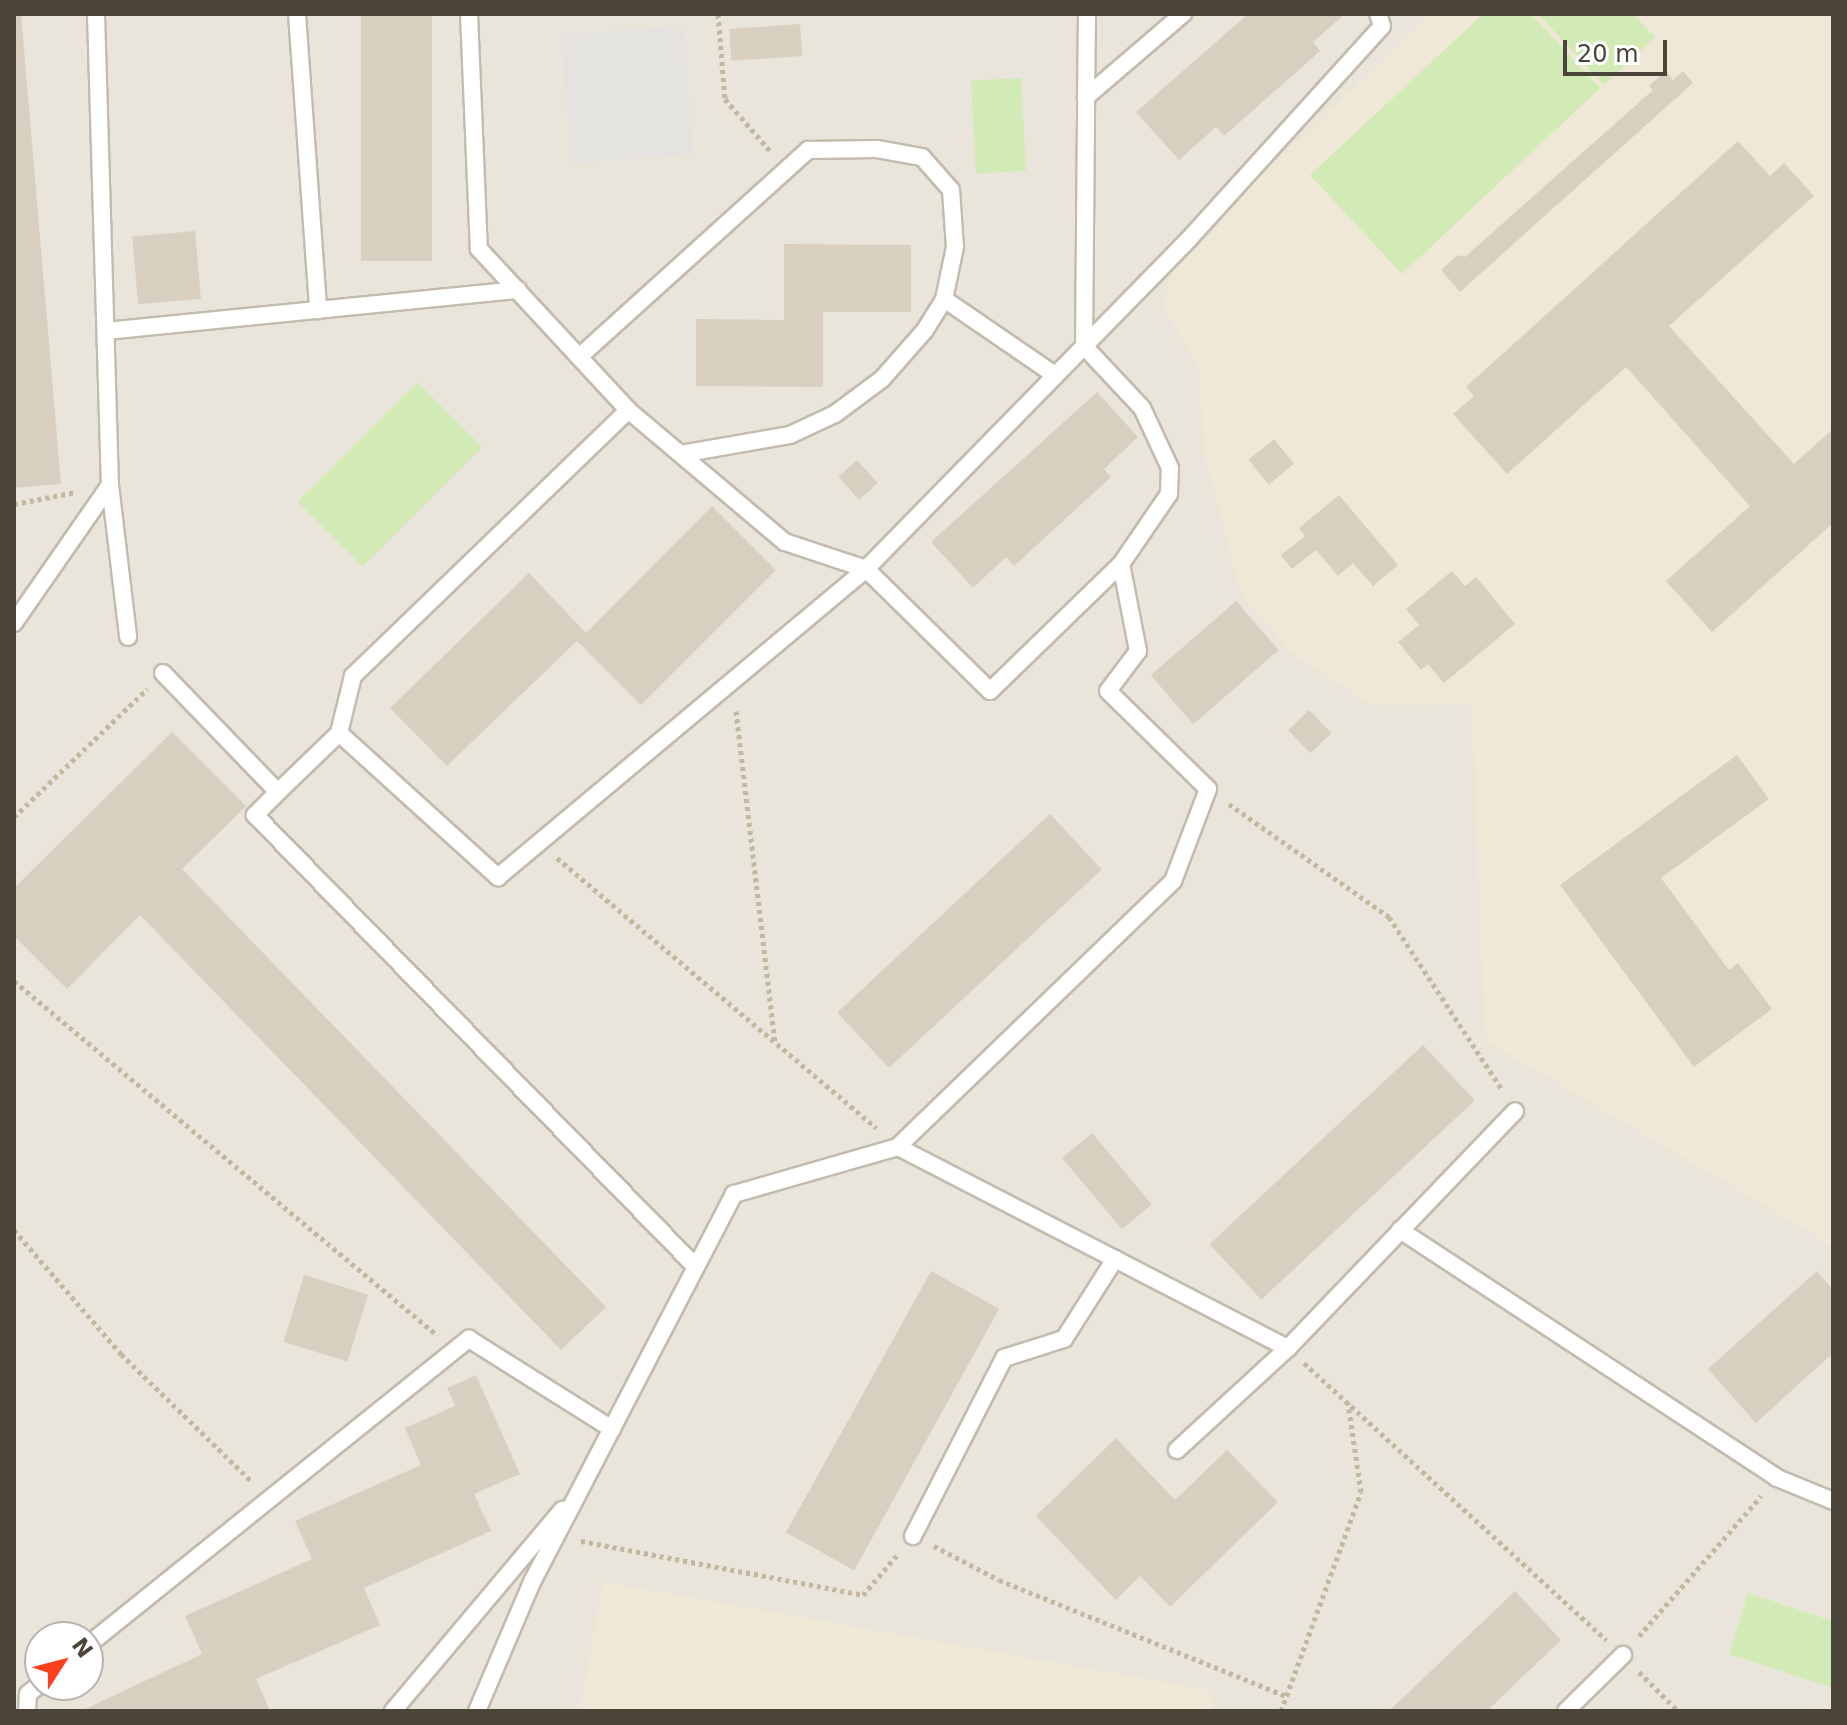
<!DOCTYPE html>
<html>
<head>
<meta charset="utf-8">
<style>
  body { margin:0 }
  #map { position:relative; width:1847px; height:1725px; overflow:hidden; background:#f6f3ec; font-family:"DejaVu Sans",sans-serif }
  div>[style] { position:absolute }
  .residential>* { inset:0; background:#eae5da }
  .education>* { inset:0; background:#efe8d6 }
  .green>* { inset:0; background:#d2eab5; transform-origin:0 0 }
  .parking>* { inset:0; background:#e5e3e0; transform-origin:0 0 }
  .building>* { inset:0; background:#d8cfc1; transform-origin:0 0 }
  .path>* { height:5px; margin-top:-2.5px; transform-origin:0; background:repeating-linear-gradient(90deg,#c4b79f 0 4px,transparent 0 8px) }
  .roads { filter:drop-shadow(2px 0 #c2bbae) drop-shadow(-2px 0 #c2bbae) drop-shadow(0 2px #c2bbae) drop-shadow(0 -2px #c2bbae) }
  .service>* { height:16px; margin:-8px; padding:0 8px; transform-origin:8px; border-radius:8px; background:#fff }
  span { translate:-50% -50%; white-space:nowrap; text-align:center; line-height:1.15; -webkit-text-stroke:8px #fff; paint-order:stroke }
  .frame { position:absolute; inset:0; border:16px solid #4b4439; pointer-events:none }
  .north { position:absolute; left:24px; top:1621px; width:80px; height:80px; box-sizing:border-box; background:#fff; border:2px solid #b7b4b0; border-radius:50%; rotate:54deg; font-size:22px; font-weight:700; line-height:32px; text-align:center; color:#4b4439 }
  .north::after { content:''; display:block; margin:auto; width:28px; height:36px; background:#fc3f1d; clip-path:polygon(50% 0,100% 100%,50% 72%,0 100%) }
  .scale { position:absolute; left:1563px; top:40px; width:104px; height:36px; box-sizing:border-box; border:4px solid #4b4439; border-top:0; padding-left:10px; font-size:24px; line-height:28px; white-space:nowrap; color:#4b4439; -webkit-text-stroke:6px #fff; paint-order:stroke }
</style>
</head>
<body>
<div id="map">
  <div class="residential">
    <div style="clip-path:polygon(evenodd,14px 14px,1833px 14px,1833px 1711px,14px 1711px,14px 14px,40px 1637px,88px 1637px,88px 1685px,40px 1685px,40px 1637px)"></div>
  </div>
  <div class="education">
    <div style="clip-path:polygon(1431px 14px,1833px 14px,1833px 1246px,1490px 1043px,1484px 1031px,1472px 704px,1372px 705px,1290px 652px,1240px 593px,1203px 447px,1200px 369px,1165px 310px,1170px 272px,1211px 235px,1251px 184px)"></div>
    <div style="clip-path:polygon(603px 1582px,1214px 1691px,1211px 1711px,580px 1711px)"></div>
  </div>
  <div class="green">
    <div style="clip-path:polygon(1483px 14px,1531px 14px,1600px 88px,1402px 274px,1310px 175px)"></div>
    <div style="clip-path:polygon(1538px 14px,1633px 14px,1655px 37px,1604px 85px)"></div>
    <div style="left:1021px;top:78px;width:93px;height:50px;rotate:87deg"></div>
    <div style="left:417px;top:382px;width:92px;height:169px;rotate:45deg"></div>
    <div style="clip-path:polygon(1748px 1593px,1833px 1621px,1833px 1688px,1729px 1654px)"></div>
  </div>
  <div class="parking">
    <div style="left:684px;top:26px;width:129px;height:123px;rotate:86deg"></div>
  </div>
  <div class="building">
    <div style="clip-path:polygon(14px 14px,21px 14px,61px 484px,14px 488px)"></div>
    <div style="left:361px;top:14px;width:71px;height:247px"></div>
    <div style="clip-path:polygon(1248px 14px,1345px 14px,1313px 42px,1320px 51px,1224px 136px,1216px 127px,1179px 160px,1136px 112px)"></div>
    <div style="left:800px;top:24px;width:32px;height:71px;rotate:86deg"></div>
    <div style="clip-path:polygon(1666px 70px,1673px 80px,1683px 71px,1693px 83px,1460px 292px,1441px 270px,1458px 255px,1465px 257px,1653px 90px,1649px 86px)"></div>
    <div style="clip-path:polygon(1738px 141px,1770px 176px,1784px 163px,1814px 196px,1669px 326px,1794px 464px,1833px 429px,1833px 523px,1712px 632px,1666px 581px,1750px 506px,1626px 367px,1507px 474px,1453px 414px,1474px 396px,1466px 387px)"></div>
    <div style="left:195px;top:231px;width:68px;height:63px;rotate:85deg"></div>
    <div style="clip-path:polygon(784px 244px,911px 245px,911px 312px,823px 312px,823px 387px,696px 386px,696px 319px,784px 320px)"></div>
    <div style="clip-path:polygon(1097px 392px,1138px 437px,1104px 469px,1111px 477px,1014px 566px,1006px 557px,973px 588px,931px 542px)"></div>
    <div style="left:1274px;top:439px;width:32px;height:33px;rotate:51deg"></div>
    <div style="left:857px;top:460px;width:31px;height:25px;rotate:48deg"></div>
    <div style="clip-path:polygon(1339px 495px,1398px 565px,1373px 586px,1353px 563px,1338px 576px,1316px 550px,1292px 569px,1281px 555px,1305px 536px,1299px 528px)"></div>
    <div style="clip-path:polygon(712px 506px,776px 570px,641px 705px,577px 641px,447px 766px,390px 708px,529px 573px,586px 633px)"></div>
    <div style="clip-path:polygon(1452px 571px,1465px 586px,1476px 577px,1515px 624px,1444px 683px,1428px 664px,1421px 670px,1398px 642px,1419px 625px,1406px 609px)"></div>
    <div style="left:1236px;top:601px;width:65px;height:113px;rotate:49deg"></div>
    <div style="left:1309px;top:710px;width:32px;height:29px;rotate:46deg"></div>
    <div style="clip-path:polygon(172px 732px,246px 806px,182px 869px,606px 1307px,561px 1350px,140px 915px,67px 989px,14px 936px,14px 888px)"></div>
    <div style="clip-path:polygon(1737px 755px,1769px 799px,1661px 878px,1729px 970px,1738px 963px,1772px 1009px,1694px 1067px,1560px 885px)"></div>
    <div style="left:1050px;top:814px;width:76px;height:291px;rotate:47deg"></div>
    <div style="left:1423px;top:1045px;width:76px;height:292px;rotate:47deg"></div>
    <div style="left:1092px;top:1133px;width:93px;height:39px;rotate:50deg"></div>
    <div style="left:931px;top:1271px;width:78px;height:299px;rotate:29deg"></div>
    <div style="clip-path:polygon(1817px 1271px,1833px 1290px,1833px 1353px,1756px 1423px,1708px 1369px)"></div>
    <div style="left:304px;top:1275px;width:67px;height:70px;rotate:17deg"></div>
    <div style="clip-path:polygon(476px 1375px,520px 1474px,474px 1494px,491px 1531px,364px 1588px,380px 1625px,256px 1679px,270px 1711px,81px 1711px,202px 1654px,185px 1616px,312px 1559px,295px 1521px,421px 1465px,405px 1428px,455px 1406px,447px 1388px)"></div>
    <div style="clip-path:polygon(1116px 1438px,1175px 1500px,1227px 1450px,1278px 1502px,1170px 1607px,1140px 1576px,1116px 1600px,1036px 1516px)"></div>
    <div style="clip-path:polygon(1515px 1591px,1561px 1640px,1487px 1711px,1389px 1711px)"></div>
  </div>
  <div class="path">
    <div style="left:718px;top:14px;width:85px;rotate:85.3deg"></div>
    <div style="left:725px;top:99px;width:70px;rotate:49deg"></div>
    <div style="left:14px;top:504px;width:63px;rotate:-11deg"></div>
    <div style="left:736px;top:711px;width:334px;rotate:83.3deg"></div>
    <div style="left:1229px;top:804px;width:196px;rotate:35.2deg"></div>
    <div style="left:1389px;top:917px;width:207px;rotate:56.8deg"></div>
    <div style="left:14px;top:817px;width:185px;rotate:-43.9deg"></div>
    <div style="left:557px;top:858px;width:418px;rotate:40.2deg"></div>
    <div style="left:14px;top:981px;width:552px;rotate:39.93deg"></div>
    <div style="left:14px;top:1230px;width:164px;rotate:49.2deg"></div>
    <div style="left:121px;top:1354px;width:183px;rotate:44.3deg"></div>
    <div style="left:1304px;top:1363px;width:410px;rotate:42.5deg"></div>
    <div style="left:581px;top:1541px;width:287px;rotate:10.8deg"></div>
    <div style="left:863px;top:1595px;width:55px;rotate:-49.4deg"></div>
    <div style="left:934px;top:1546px;width:73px;rotate:27.6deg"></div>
    <div style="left:999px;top:1580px;width:310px;rotate:22deg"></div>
    <div style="left:1639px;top:1636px;width:186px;rotate:-48.9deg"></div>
    <div style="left:1639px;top:1672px;width:55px;rotate:45deg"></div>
    <div style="left:1281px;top:1711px;width:233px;rotate:-69.9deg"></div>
    <div style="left:1361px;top:1492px;width:90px;rotate:-98.3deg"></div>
  </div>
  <div class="roads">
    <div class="service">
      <div style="left:96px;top:14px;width:471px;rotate:88.3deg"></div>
      <div style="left:110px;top:485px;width:153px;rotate:83.2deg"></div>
      <div style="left:297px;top:14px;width:297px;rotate:85.9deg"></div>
      <div style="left:469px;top:14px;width:235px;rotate:87.6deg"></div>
      <div style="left:479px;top:249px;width:219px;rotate:47.2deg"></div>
      <div style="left:628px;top:410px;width:205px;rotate:40.1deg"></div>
      <div style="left:785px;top:542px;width:85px;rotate:18.4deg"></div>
      <div style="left:866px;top:569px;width:174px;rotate:44.5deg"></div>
      <div style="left:990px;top:691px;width:182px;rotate:-44.1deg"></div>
      <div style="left:1121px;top:564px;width:89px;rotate:78.9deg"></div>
      <div style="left:1138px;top:651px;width:50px;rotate:126.9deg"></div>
      <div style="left:1108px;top:691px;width:140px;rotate:44.4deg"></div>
      <div style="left:1208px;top:789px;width:98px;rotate:110.8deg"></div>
      <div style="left:1173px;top:881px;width:383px;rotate:136deg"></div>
      <div style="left:898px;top:1147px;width:171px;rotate:164deg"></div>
      <div style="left:734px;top:1194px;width:437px;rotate:117.5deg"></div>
      <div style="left:532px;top:1582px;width:140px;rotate:113.1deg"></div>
      <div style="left:1086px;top:97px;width:83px;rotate:-89.3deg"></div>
      <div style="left:106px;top:331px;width:414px;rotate:-5.7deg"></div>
      <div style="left:579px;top:357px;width:309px;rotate:-42.1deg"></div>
      <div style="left:808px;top:150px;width:69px;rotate:-0.8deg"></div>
      <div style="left:877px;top:149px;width:46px;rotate:10.1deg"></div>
      <div style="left:922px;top:157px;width:44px;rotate:48.7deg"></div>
      <div style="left:951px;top:190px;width:57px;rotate:86deg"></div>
      <div style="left:955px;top:247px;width:53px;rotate:101.9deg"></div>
      <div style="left:944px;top:299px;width:135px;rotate:34.4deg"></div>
      <div style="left:681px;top:454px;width:111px;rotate:-9.9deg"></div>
      <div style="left:790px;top:435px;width:50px;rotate:-25deg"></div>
      <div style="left:835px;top:414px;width:59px;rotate:-36.7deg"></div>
      <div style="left:882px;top:379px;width:65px;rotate:-48.7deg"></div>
      <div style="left:925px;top:330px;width:36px;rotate:-58deg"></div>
      <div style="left:1121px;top:564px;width:85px;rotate:-55.6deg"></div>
      <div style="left:1169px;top:494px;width:26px;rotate:-88deg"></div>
      <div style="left:1170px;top:468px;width:66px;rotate:-115deg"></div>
      <div style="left:1142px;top:408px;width:85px;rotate:-133.1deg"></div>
      <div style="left:1084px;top:346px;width:249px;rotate:-89.5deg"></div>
      <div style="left:1086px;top:97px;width:128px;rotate:-40.6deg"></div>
      <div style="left:14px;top:623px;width:168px;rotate:-55.2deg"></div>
      <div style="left:163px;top:673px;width:165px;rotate:46deg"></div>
      <div style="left:278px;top:792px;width:85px;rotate:-44deg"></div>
      <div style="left:339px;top:733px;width:215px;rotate:42.2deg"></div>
      <div style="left:498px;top:877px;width:480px;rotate:-39.9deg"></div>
      <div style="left:866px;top:569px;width:462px;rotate:-45.6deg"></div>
      <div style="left:1189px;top:239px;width:287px;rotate:-47.8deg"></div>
      <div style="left:1382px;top:26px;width:13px;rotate:-108deg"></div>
      <div style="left:339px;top:733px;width:59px;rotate:-76.2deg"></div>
      <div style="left:353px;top:676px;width:383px;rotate:-44deg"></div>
      <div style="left:278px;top:792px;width:33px;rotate:135deg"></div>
      <div style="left:255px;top:815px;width:631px;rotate:45.71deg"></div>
      <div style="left:898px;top:1147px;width:439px;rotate:27.3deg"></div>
      <div style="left:1288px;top:1348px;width:328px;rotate:-46.2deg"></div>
      <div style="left:1400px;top:1230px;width:451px;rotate:33.3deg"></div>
      <div style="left:1777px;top:1478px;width:61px;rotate:22.3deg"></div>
      <div style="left:1177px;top:1450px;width:151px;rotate:-42.6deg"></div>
      <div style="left:913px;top:1536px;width:200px;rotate:-62.9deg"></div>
      <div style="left:1004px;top:1358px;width:63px;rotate:-17.6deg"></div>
      <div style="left:1064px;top:1339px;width:95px;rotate:-57.5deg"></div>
      <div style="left:88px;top:1645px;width:489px;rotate:-38.8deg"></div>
      <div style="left:469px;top:1339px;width:169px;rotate:32.2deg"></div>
      <div style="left:27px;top:1711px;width:17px;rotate:-87deg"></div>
      <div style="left:28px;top:1694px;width:16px;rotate:-40deg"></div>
      <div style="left:393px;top:1711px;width:263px;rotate:-49.9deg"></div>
      <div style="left:1566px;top:1711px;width:80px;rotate:-44.5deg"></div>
    </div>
  </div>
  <div class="frame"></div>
  <div class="north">N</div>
  <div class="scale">20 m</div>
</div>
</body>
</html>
